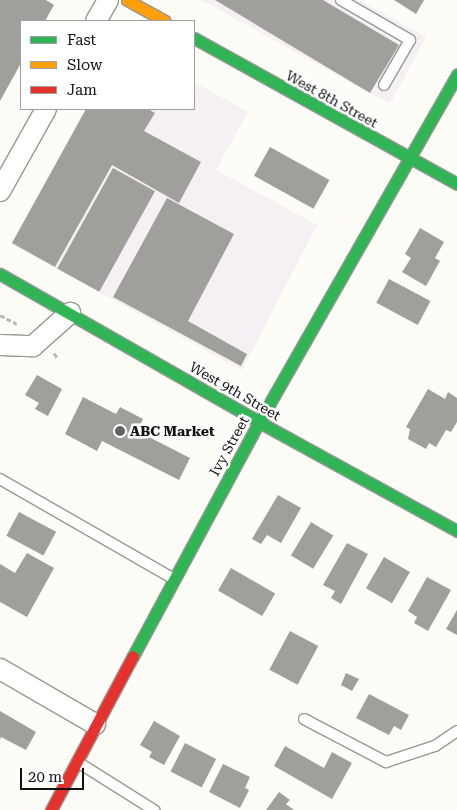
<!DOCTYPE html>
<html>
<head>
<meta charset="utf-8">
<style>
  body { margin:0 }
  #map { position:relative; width:457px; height:810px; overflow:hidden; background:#fdfcf7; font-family:"Roboto Serif",serif }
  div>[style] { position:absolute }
  .industrial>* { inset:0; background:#f5f0f3 }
  .building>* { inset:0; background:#a19f9c; transform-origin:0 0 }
  .path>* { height:3px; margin-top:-1.5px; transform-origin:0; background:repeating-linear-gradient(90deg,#b9b9b8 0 5px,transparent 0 7.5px) }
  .roads { filter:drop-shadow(1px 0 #979795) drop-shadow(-1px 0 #979795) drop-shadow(0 1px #979795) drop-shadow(0 -1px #979795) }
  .lane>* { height:10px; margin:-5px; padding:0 5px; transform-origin:5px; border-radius:5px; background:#fffffe }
  .street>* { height:20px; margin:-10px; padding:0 10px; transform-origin:10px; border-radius:10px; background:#fffffe }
  .fast>* { height:11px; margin:-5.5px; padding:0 5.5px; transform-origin:5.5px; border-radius:5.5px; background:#30b455 }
  .slow>* { height:11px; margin:-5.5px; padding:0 5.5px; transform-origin:5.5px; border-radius:5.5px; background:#ff9f0a }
  .jam>* { height:11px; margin:-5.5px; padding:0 5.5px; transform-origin:5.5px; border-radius:5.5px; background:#e5322d }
  .dots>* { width:14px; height:14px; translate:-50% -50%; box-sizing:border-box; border:2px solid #fff; border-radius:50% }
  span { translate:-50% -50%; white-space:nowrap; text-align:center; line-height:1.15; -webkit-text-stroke:5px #fff; paint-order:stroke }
  .street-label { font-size:14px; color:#111 }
  .poi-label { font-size:14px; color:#111; font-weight:700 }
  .left { translate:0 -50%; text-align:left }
  .legend { position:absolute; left:20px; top:20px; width:175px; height:90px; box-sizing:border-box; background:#fff; border:1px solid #a0a0a0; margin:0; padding:6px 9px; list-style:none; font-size:15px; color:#111 }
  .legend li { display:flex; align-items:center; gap:10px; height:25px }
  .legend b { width:25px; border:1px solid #a0a0a0 }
  .scale { position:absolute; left:20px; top:768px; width:64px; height:22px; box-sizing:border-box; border:2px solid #111; border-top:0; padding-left:6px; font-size:15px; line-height:18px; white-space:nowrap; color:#111; -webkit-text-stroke:4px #fff; paint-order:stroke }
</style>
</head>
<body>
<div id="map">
  <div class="industrial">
    <div style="clip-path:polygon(201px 0,359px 0,426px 37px,390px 104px)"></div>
    <div style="clip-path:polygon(194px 82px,248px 112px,216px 170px,317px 225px,242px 370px,11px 244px,86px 109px,194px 109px)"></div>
  </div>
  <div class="building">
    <div style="clip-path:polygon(0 0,46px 0,54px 5px,45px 21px,21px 21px,21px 63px,0 101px)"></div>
    <div style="clip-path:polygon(215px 0,323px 0,399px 45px,370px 93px)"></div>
    <div style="clip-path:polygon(394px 0,424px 0,416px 14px)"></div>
    <div style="clip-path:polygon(86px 109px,148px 109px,155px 113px,144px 131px,201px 162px,179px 203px,112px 165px,55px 267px,12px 243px)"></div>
    <div style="left:270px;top:147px;width:68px;height:33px;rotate:29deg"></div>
    <div style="left:113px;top:168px;width:48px;height:115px;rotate:29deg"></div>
    <div style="clip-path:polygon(167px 198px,234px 234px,188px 321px,247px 354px,241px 366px,113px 297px)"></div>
    <div style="clip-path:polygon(420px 228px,444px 242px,435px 258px,440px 261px,426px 286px,402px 272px,411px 258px,405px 254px)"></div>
    <div style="left:389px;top:279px;width:47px;height:27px;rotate:28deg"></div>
    <div style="clip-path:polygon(37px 375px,62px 389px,48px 416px,35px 409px,39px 403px,25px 395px)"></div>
    <div style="clip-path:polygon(428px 389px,445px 399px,448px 392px,457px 398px,457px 422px,451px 432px,446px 430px,436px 447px,429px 443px,426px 449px,408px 439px,410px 429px,406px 427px)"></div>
    <div style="clip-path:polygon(83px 397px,116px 414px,120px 407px,143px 419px,137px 431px,190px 458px,179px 480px,102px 441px,97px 451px,65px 434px)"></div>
    <div style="clip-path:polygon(278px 495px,301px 508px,281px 543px,267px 535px,261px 544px,252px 539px)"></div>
    <div style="left:19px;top:512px;width:42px;height:27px;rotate:28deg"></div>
    <div style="left:311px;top:522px;width:26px;height:39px;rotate:31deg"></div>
    <div style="clip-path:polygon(347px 543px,368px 554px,341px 604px,331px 598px,335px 591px,323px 585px)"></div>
    <div style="clip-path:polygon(27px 553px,54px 568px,27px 617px,0 602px,0 564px,15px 573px)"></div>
    <div style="left:384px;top:557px;width:30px;height:36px;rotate:30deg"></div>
    <div style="left:231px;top:568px;width:51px;height:26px;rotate:30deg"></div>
    <div style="clip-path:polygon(427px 577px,451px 590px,428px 631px,414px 623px,417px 617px,408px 611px)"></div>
    <div style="clip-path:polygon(457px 610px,457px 635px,446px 629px)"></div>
    <div style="left:290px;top:631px;width:32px;height:44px;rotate:28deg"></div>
    <div style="clip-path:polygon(346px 673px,359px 679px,352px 691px,341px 685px)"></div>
    <div style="clip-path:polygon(369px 694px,409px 715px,401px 730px,394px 726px,389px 735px,356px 718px)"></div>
    <div style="clip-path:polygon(0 711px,36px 732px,26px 750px,1px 737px,0 740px)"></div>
    <div style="clip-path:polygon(154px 721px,180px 736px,164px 765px,149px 757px,152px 752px,140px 745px)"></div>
    <div style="left:185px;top:743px;width:35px;height:32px;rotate:27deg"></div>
    <div style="clip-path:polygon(285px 746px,324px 768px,332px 752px,352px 763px,332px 799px,274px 766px)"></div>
    <div style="clip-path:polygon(223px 764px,250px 777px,245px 788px,249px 790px,240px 808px,209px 792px)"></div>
    <div style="clip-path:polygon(279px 792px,290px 800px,286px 804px,294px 810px,266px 810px)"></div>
  </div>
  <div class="path">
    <div style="left:0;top:315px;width:19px;rotate:28deg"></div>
    <div style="left:54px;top:353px;width:7px;rotate:56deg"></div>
  </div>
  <div class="roads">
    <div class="lane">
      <div style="left:341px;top:0;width:80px;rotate:30.1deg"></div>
      <div style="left:410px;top:40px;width:52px;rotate:120deg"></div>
      <div style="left:0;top:479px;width:201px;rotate:29.9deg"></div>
      <div style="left:304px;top:719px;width:93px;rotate:27.7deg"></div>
      <div style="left:386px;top:762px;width:52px;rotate:-18.1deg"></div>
      <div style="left:435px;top:746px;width:27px;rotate:-34deg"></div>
      <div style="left:79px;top:763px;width:89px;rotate:32.1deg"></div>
    </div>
    <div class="street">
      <div style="left:96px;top:21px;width:24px;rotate:-60deg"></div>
      <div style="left:0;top:191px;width:94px;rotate:-60.7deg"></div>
      <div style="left:0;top:345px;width:33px;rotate:2deg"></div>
      <div style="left:33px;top:346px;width:50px;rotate:-41.7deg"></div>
      <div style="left:0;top:669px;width:110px;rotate:30.1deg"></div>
    </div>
    <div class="fast">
      <div style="left:194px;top:38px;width:301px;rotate:29deg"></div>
      <div style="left:0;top:274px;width:298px;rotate:29.7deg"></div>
      <div style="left:259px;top:422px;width:226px;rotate:28.8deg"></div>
      <div style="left:133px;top:656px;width:266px;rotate:-61.7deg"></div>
      <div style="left:259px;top:422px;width:400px;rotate:-60.3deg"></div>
    </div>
    <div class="slow">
      <div style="left:127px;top:0;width:43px;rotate:28.9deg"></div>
    </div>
    <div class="jam">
      <div style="left:51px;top:810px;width:174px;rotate:-62deg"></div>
    </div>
  </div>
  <div class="dots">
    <div style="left:120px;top:431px;background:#646362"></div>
  </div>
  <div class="street-label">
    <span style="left:332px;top:99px;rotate:29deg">West 8th Street</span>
    <span style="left:235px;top:391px;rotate:30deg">West 9th Street</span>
    <span style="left:229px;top:446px;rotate:-61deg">Ivy Street</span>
  </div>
  <div class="poi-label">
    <span class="left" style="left:130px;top:431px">ABC Market</span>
  </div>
  <ul class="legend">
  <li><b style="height:6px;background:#30b455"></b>Fast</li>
  <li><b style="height:6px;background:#ff9f0a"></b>Slow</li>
  <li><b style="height:6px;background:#e5322d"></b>Jam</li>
  </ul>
  <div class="scale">20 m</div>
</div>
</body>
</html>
